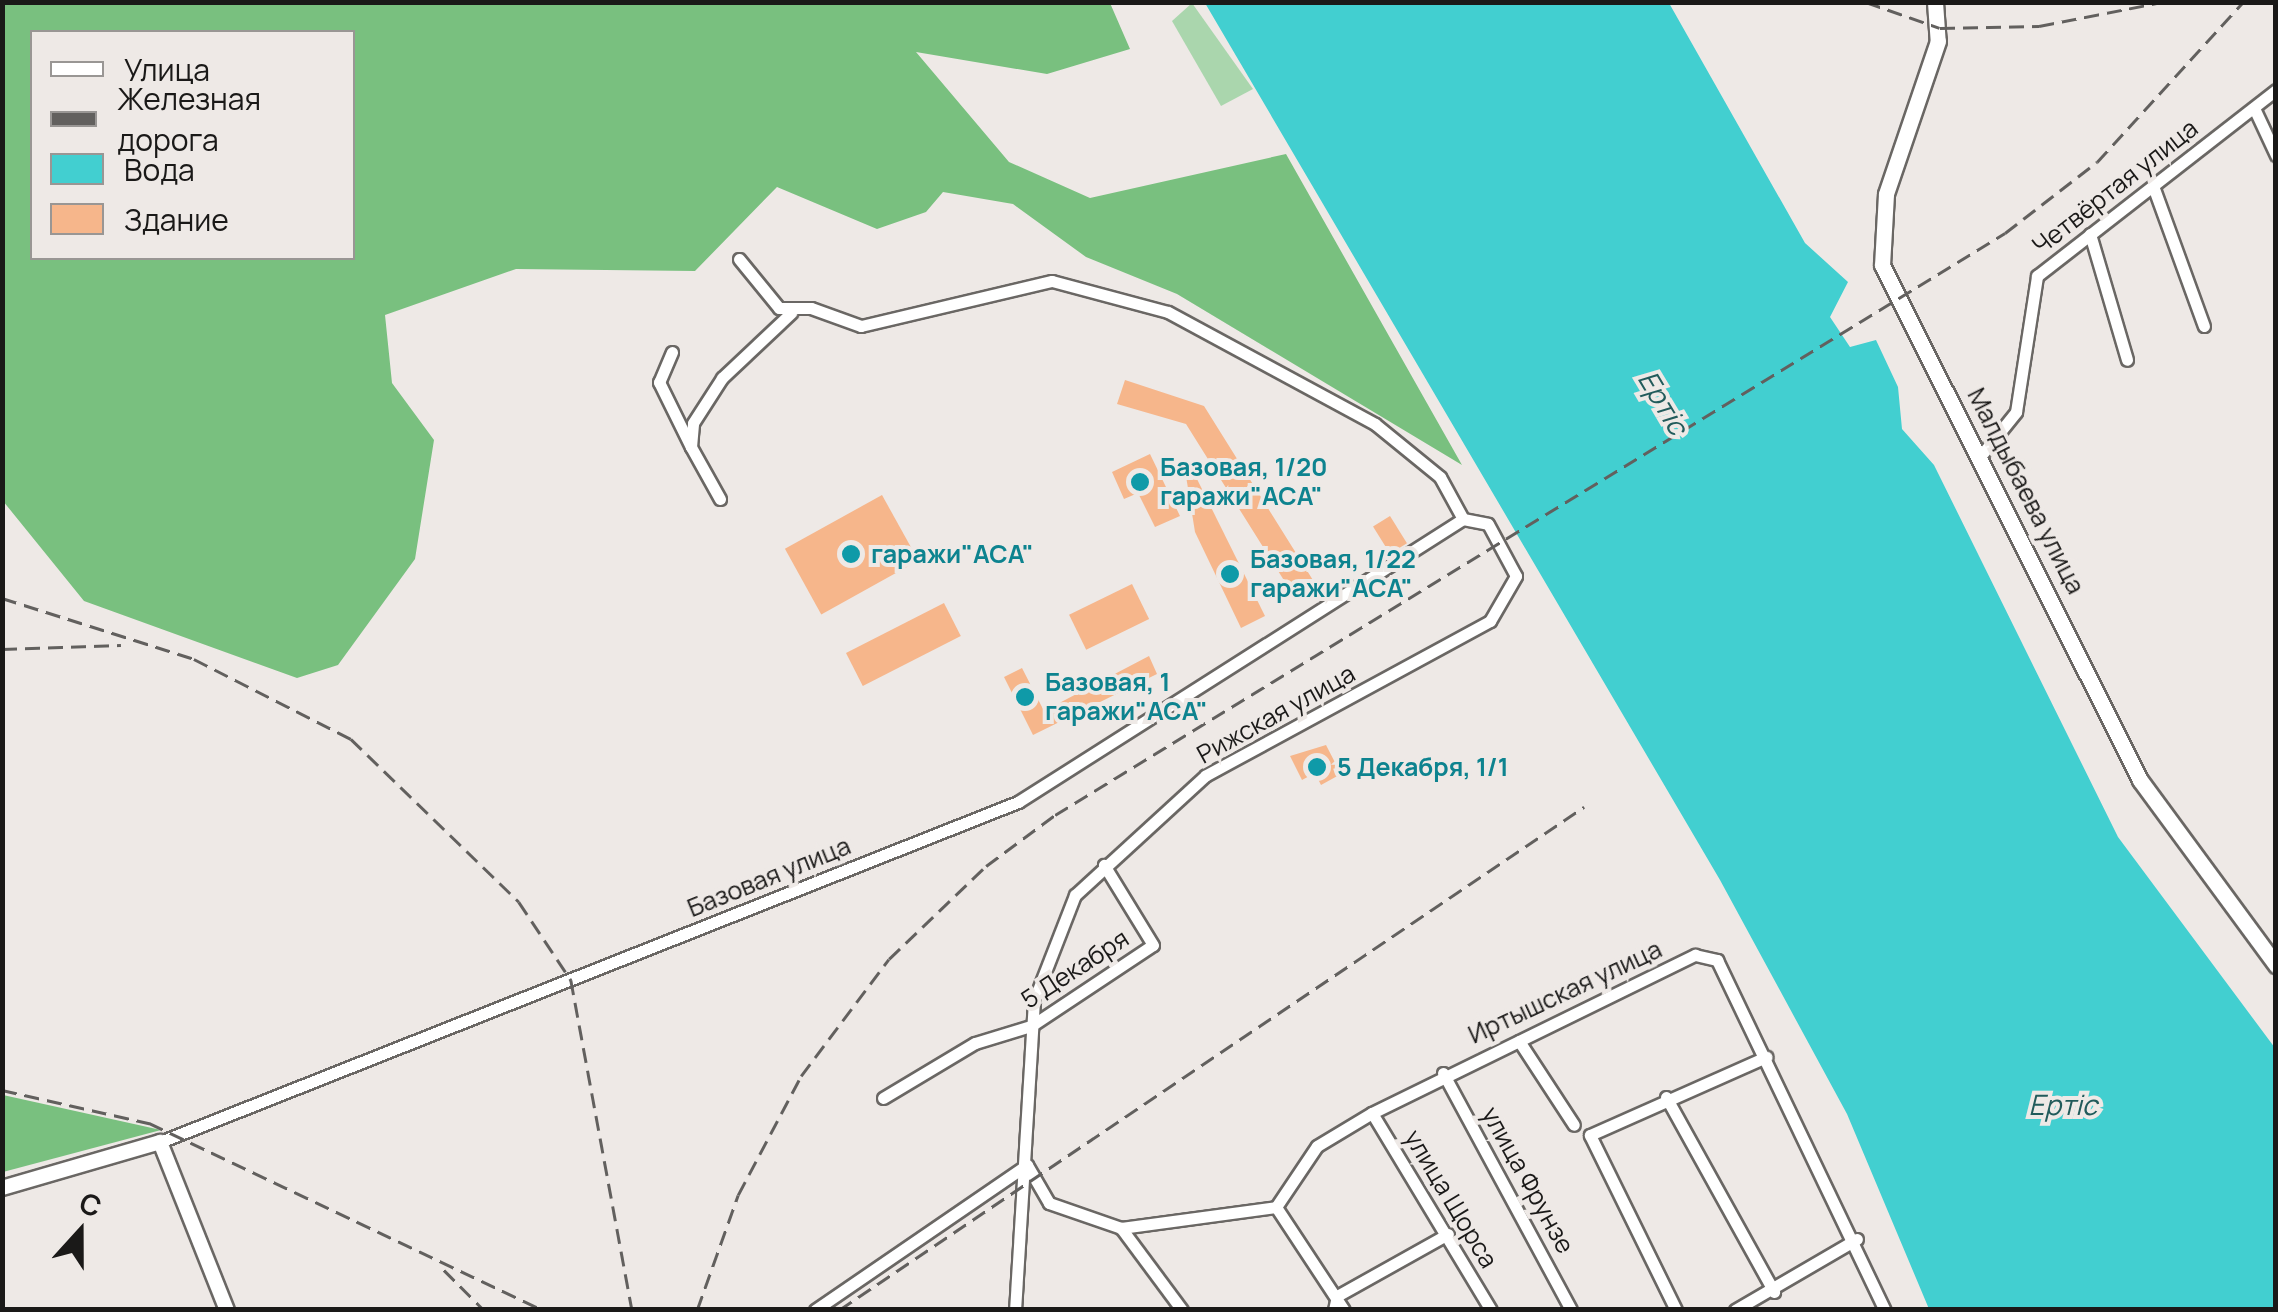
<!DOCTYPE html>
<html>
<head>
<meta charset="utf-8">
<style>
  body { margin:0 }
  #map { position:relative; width:2278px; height:1312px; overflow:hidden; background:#eee9e6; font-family:Manrope,sans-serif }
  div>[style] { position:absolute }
  .green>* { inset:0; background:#aad6ad }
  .forest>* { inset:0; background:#79c07f }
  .water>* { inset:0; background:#42cfd0 }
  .building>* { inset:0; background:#f6b68b; transform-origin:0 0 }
  .roads { filter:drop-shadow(2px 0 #6a6764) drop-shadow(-2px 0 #6a6764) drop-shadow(0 2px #6a6764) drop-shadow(0 -2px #6a6764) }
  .minor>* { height:11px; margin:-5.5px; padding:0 5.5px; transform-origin:5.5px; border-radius:5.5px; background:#fff }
  .tertiary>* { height:14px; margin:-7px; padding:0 7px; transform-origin:7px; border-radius:7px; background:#fff }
  .secondary>* { height:15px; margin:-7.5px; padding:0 7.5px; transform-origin:7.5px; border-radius:7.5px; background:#fff }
  .rail>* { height:2.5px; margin-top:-1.25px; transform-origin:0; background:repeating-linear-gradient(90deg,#62605e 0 15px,transparent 0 23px) }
  .dots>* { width:28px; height:28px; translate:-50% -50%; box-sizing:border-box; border:5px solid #eee9e6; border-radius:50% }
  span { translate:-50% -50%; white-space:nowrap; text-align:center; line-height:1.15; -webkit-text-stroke:8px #eee9e6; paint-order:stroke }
  .street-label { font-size:25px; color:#1a1918 }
  .culture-label { font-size:25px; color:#0d838f; font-weight:700 }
  .left { translate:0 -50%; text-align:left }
  .water-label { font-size:28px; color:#225b5b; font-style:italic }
  .frame { position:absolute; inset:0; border:5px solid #1a1918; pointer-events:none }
  .legend { position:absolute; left:30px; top:30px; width:325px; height:230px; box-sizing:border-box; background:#eee9e6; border:2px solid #999694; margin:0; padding:12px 18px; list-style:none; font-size:30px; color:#1a1918 }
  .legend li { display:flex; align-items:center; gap:20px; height:50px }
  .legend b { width:50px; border:2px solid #999694 }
  .north { position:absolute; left:30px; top:1182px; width:100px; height:100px; -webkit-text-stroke:8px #eee9e6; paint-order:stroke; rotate:21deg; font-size:28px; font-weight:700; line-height:40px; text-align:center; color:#1a1918 }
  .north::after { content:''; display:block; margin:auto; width:35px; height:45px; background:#1a1918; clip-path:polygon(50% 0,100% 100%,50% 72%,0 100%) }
</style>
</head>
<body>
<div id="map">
  <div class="green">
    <div style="clip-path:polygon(1192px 3px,1253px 89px,1221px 106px,1172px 21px)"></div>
  </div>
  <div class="forest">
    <div style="clip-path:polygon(evenodd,2px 3px,1110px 3px,1130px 49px,1047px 74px,916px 52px,1009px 162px,1090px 198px,1286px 154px,1462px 465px,1177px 294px,1086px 257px,1013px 204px,943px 192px,926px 212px,877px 229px,777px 187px,695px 271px,516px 269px,385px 315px,392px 383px,434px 440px,415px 559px,338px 665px,297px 678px,84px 601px,3px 501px,2px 3px,32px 32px,352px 32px,352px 258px,32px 258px,32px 32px)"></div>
    <div style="clip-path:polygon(3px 1095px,161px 1130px,3px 1172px)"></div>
  </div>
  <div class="water">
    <div style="clip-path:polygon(1205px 3px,1669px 3px,1805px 243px,1848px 282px,1830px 317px,1850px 347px,1876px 340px,1898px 387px,1902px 429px,1934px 465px,2118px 837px,2275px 1048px,2275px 1309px,1929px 1309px,1847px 1114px,1720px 880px)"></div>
  </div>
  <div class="building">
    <div style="clip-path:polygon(1125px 380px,1204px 406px,1316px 585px,1295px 598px,1186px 424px,1117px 404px)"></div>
    <div style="clip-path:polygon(1150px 454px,1180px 516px,1155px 527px,1138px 493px,1124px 499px,1112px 472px)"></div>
    <div style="clip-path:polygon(1194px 473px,1265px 616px,1241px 628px,1195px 532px,1186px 476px)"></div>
    <div style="left:882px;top:495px;width:75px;height:111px;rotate:61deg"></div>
    <div style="left:1390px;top:516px;width:32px;height:20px;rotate:58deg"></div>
    <div style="left:1132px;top:584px;width:39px;height:70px;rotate:64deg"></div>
    <div style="left:944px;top:603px;width:37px;height:110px;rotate:63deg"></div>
    <div style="clip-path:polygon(1149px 656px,1157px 674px,1033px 735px,1004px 677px,1022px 668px,1044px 711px)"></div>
    <div style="clip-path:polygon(1326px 745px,1341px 774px,1321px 785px,1315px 773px,1302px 780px,1290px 756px)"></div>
  </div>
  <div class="roads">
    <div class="minor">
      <div style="left:2254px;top:108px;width:52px;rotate:64.9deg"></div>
      <div style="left:2153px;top:186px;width:149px;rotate:70deg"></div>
      <div style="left:2090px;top:234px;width:131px;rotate:73.6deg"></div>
      <div style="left:739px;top:259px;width:63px;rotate:50.8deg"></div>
      <div style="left:779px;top:308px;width:32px"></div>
      <div style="left:811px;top:308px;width:53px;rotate:19.8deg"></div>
      <div style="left:861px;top:326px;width:196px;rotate:-13.3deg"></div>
      <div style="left:1052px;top:281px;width:120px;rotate:15deg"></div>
      <div style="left:1168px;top:312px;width:235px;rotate:28.4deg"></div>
      <div style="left:1375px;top:424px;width:84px;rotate:39.2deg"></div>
      <div style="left:1440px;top:477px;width:48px;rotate:61.3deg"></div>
      <div style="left:672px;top:352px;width:33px;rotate:113deg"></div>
      <div style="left:659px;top:382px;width:72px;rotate:63.8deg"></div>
      <div style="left:1983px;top:453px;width:53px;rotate:-51.2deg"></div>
      <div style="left:2016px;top:412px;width:138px;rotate:-81.2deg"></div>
      <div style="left:2037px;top:276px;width:303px;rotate:-37.9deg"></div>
      <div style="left:720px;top:499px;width:60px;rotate:-119.1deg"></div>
      <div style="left:691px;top:447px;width:24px;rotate:-85deg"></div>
      <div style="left:693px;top:423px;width:54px;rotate:-57.2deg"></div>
      <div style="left:722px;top:378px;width:95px;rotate:-43.3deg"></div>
      <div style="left:1519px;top:1041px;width:100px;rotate:56.8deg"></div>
      <div style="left:1443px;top:1073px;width:269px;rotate:61.6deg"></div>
      <div style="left:1666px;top:1097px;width:223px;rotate:61deg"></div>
      <div style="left:883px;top:1098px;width:107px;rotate:-30.9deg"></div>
      <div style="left:975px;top:1043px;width:59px;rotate:-16.9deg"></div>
      <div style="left:1031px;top:1026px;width:146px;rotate:-33.6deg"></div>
      <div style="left:1153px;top:945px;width:94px;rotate:-121.5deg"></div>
      <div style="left:1372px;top:1113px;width:230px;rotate:58.9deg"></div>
      <div style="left:160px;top:1142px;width:923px;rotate:-21.62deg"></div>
      <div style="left:1018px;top:802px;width:527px;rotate:-32.45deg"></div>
      <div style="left:1463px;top:519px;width:25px;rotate:11deg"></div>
      <div style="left:1488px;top:524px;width:59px;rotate:61.7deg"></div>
      <div style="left:1516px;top:576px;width:52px;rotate:120deg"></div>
      <div style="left:1490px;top:621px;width:324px;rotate:151.5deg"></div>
      <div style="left:1205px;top:776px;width:176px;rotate:137.5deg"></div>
      <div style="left:1075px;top:895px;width:113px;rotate:111.3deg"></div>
      <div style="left:1034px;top:1000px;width:311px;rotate:93.5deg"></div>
      <div style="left:1276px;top:1207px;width:73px;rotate:-56.1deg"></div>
      <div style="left:1317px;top:1146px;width:64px;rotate:-31deg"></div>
      <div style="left:1372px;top:1113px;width:360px;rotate:-26.1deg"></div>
      <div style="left:1695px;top:955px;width:23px;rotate:13deg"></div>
      <div style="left:1717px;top:960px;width:388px;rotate:64.4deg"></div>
      <div style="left:1121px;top:1228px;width:102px;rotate:53.4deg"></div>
      <div style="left:815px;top:1310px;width:257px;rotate:-34.4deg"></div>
      <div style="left:1027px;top:1165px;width:44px;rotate:59.9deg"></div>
      <div style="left:1049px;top:1203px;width:76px;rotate:19.1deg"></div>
      <div style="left:1121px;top:1228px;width:156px;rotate:-7.7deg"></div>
      <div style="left:1276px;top:1207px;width:123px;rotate:56.6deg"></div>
      <div style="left:1334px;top:1310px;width:14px;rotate:-78deg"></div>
      <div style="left:1337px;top:1296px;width:127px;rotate:-29.2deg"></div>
      <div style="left:1676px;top:1310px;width:195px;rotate:-116.2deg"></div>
      <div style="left:1590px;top:1135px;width:193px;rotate:-23.9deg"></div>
      <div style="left:1735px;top:1310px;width:141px;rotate:-30.2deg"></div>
    </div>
    <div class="tertiary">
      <div style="left:2px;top:1188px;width:165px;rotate:-16.2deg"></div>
      <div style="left:160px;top:1142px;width:181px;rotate:68.3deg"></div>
    </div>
    <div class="secondary">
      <div style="left:1935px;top:2px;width:39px;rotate:86deg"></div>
      <div style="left:1938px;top:41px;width:162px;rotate:108.8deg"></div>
      <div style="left:1886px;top:194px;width:71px;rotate:93.2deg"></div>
      <div style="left:1882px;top:265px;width:576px;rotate:63.39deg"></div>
      <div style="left:2140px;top:780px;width:230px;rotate:53.7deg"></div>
    </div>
  </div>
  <div class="rail">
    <div style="left:1866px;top:2px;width:78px;rotate:19.4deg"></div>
    <div style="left:1940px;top:28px;width:99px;rotate:-1.2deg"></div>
    <div style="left:2039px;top:26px;width:125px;rotate:-11deg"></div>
    <div style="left:2px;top:598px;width:201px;rotate:17.6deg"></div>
    <div style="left:194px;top:659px;width:176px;rotate:27deg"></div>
    <div style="left:351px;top:739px;width:234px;rotate:44.1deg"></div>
    <div style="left:519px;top:902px;width:94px;rotate:56.3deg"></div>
    <div style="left:571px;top:980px;width:336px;rotate:79.5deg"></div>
    <div style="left:2px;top:649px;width:119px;rotate:-1.9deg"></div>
    <div style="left:2px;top:1090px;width:151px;rotate:12.7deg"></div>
    <div style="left:149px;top:1123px;width:435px;rotate:25.4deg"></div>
    <div style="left:444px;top:1270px;width:57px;rotate:45deg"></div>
    <div style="left:697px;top:1310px;width:122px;rotate:-70.4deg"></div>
    <div style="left:738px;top:1195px;width:135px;rotate:-62.1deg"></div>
    <div style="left:801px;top:1076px;width:146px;rotate:-53.1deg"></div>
    <div style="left:889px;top:959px;width:134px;rotate:-43.8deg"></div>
    <div style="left:986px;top:866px;width:86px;rotate:-36.5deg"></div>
    <div style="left:1055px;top:815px;width:1114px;rotate:-31.49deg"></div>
    <div style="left:2005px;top:233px;width:116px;rotate:-37.7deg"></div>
    <div style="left:2097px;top:162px;width:217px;rotate:-47.6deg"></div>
    <div style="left:839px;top:1310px;width:899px;rotate:-34.03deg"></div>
  </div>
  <div class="dots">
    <div style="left:1140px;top:482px;background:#0f9aa8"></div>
    <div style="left:851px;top:554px;background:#0f9aa8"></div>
    <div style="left:1230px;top:574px;background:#0f9aa8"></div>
    <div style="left:1025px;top:697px;background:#0f9aa8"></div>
    <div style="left:1317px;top:767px;background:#0f9aa8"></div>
  </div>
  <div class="street-label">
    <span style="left:2115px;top:187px;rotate:-38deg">Четвёртая улица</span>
    <span style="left:2026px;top:491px;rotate:63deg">Малдыбаева улица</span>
    <span style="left:1276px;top:714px;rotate:-29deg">Рижская улица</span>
    <span style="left:769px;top:877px;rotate:-22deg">Базовая улица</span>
    <span style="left:1075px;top:969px;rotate:-33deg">5 Декабря</span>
    <span style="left:1565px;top:992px;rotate:-25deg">Иртышская улица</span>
    <span style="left:1528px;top:1180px;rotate:61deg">улица Фрунзе</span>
    <span style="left:1451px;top:1199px;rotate:59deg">улица Щорса</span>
  </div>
  <div class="culture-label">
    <span class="left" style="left:1160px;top:482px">Базовая, 1/20<br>гаражи"ACА"</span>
    <span class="left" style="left:871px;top:554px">гаражи"ACА"</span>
    <span class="left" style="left:1250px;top:574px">Базовая, 1/22<br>гаражи"ACА"</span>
    <span class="left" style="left:1045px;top:697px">Базовая, 1<br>гаражи"ACА"</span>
    <span class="left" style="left:1337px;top:767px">5 Декабря, 1/1</span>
  </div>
  <div class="water-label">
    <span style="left:1664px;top:402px;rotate:59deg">Ертіс</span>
    <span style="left:2063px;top:1104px">Ертіс</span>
  </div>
  <div class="frame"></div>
  <ul class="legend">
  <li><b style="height:12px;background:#fff"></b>Улица</li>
  <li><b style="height:12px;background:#62605e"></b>Железная дорога</li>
  <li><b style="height:28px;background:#42cfd0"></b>Вода</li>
  <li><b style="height:28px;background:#f6b68b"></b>Здание</li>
  </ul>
  <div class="north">С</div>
</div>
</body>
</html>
